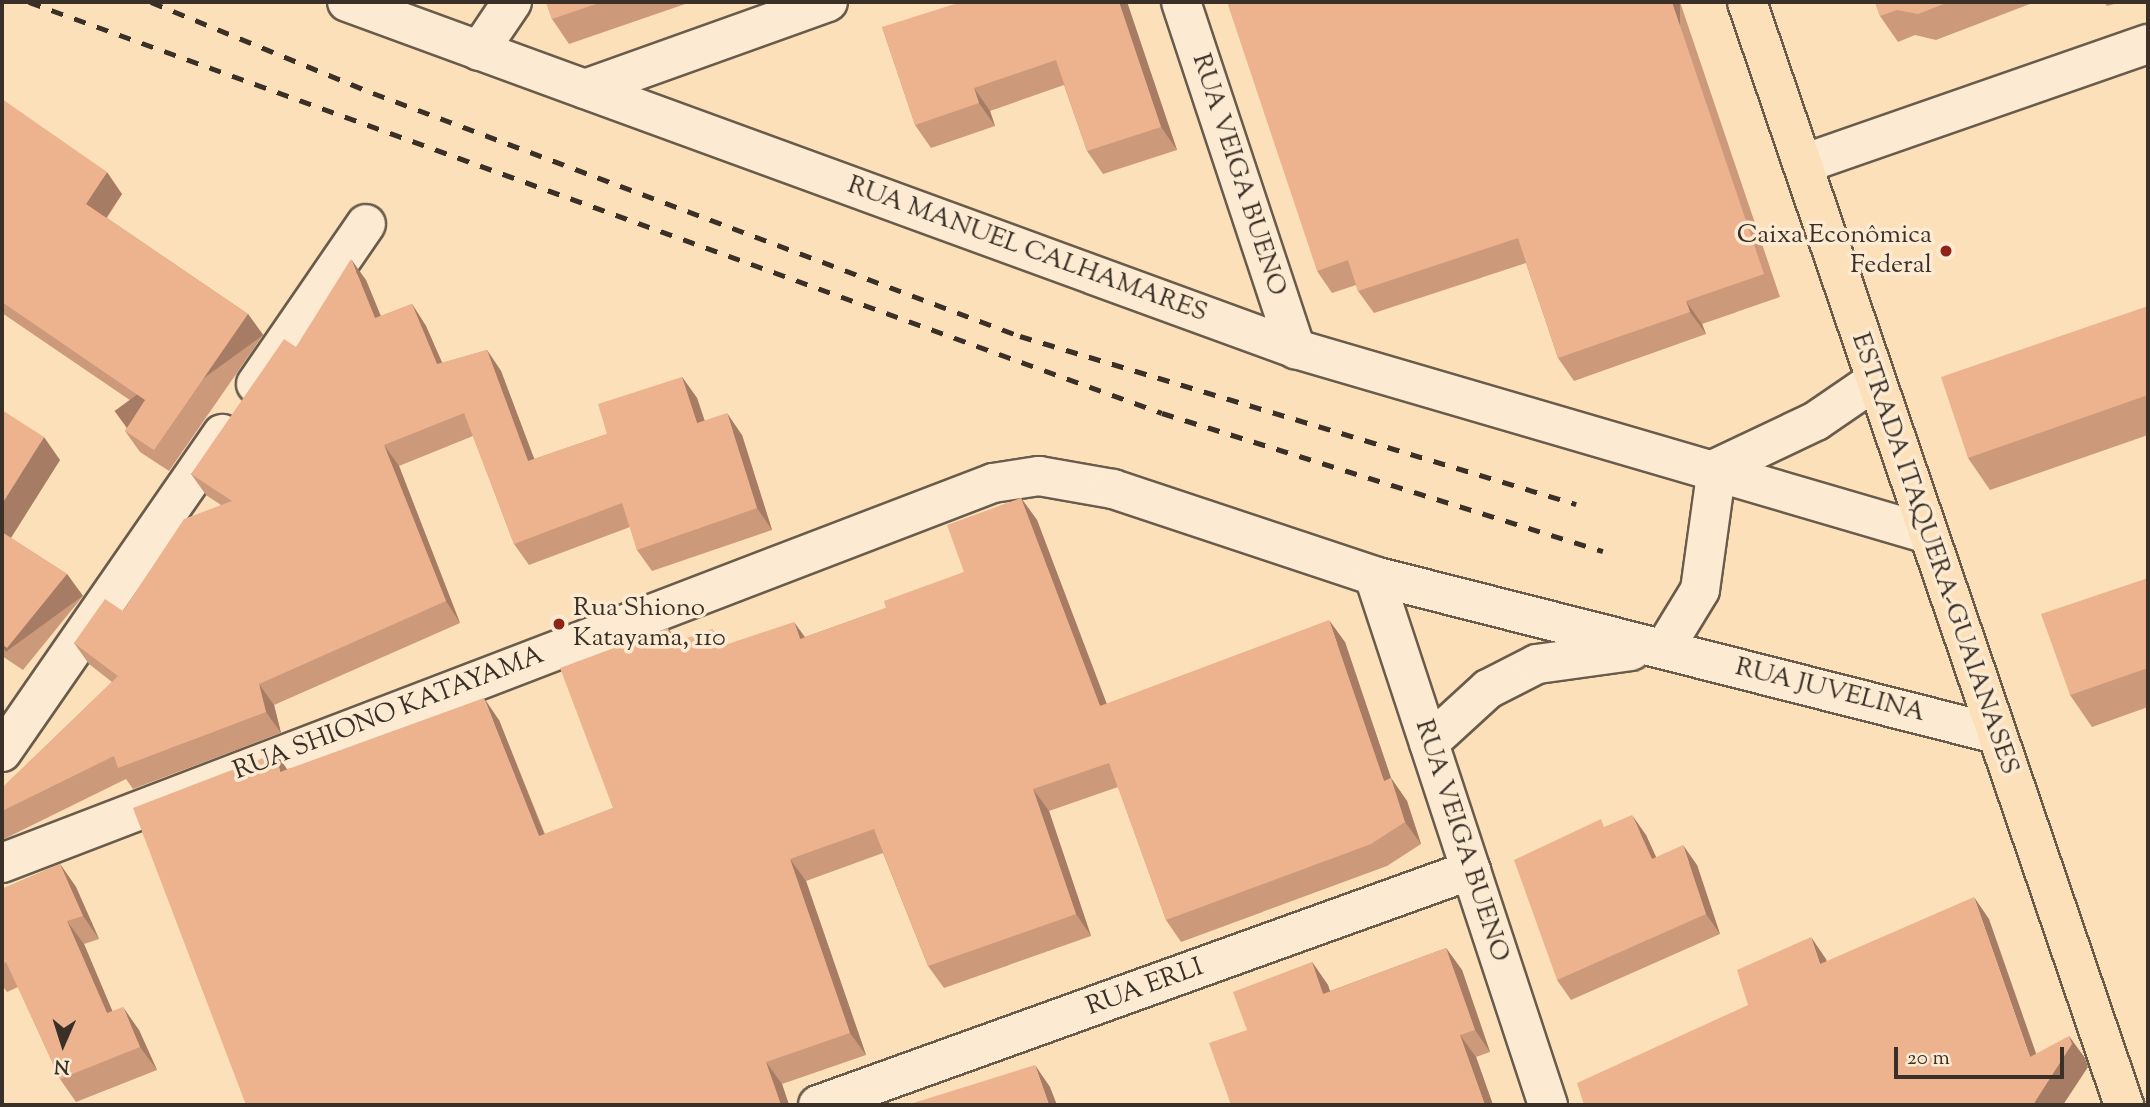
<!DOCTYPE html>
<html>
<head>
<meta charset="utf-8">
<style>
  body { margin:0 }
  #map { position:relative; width:2150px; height:1107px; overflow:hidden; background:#fbe0ba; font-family:"Sorts Mill Goudy",serif }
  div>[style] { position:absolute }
  .roads { filter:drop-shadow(2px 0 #6a5c4c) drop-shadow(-2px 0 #6a5c4c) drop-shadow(0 2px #6a5c4c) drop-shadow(0 -2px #6a5c4c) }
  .minor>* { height:38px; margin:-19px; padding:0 19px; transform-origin:19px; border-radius:19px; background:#fcebd2 }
  .major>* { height:38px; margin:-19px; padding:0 19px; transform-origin:19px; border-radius:19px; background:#fbe0ba }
  .rail>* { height:5px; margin-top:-2.5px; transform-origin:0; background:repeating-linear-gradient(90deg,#3a3027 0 12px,transparent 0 24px) }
  .wall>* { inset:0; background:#cc9a7b }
  .shaded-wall>* { inset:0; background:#a67d64; transform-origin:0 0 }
  .building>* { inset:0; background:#edb38f }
  .dots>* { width:19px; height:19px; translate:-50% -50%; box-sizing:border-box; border:4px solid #fcebd2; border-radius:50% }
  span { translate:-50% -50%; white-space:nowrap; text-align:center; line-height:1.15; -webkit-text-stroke:7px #fcebd2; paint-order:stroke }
  .street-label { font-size:26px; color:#3a3027 }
  .poi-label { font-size:26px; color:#3a3027 }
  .right { translate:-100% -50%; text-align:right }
  .left { translate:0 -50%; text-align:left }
  .frame { position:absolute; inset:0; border:4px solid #3a3027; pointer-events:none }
  .north { position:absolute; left:28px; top:1009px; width:70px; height:70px; -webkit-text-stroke:5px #fcebd2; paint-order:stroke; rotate:183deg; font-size:19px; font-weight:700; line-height:28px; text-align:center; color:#3a3027 }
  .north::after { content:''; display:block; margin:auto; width:24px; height:32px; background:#3a3027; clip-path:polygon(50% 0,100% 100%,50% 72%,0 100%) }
  .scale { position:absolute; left:1894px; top:1047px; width:170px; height:32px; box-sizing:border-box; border:4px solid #3a3027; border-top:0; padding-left:9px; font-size:21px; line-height:24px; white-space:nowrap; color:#3a3027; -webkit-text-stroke:5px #fcebd2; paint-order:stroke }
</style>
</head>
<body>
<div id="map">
  <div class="roads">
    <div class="minor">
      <div style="left:347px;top:2px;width:1010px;rotate:20.08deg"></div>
      <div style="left:1296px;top:349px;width:655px;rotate:16.31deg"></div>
      <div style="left:1181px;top:2px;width:366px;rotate:71.7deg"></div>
      <div style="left:479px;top:51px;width:59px;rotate:-56deg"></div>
      <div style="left:585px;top:89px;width:258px;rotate:-19.7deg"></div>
      <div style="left:1803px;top:164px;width:365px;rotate:-19.2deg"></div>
      <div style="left:256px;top:384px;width:194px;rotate:-55.5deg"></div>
      <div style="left:1717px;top:468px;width:110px;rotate:-25.4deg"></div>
      <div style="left:1816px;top:421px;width:69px;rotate:-34.4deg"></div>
      <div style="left:1374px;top:576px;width:557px;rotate:71.79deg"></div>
      <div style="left:1664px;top:649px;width:69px;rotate:-58.6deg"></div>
      <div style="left:1700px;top:590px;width:123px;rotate:-82.1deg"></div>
      <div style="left:1429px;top:743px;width:80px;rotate:-42.5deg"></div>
      <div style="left:1488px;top:689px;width:55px;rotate:-27deg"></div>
      <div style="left:1537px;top:664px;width:95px;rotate:-7.9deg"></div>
      <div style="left:2px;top:752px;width:387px;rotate:-55.3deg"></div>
      <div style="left:2px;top:863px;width:1061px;rotate:-20.98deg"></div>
      <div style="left:993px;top:483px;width:47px;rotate:-8.7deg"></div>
      <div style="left:1039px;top:476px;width:75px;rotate:10deg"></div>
      <div style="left:1113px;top:489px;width:275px;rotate:18.4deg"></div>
      <div style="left:1374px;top:576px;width:642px;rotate:14.25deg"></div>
      <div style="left:818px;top:1105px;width:694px;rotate:-19.79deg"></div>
    </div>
    <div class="major">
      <div style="left:1747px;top:2px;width:1166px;rotate:71.13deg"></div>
    </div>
  </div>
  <div class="rail">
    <div style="left:29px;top:2px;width:1205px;rotate:19.94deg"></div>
    <div style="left:1162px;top:413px;width:462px;rotate:17.4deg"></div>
    <div style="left:151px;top:2px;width:240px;rotate:22.3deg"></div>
    <div style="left:373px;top:93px;width:691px;rotate:20.59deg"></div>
    <div style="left:1020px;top:336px;width:581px;rotate:16.81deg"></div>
  </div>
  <div class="wall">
    <div style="clip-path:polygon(546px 2px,691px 2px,569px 44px,552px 19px)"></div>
    <div style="clip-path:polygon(1127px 2px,1177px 150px,1103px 174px,1087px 151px,1064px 85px,990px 111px,995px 126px,931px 148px,915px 125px,882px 27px)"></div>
    <div style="clip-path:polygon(1680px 2px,1780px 297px,1702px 324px,1706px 334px,1574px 381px,1558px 358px,1526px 263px,1374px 313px,1358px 291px,1356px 285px,1332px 293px,1317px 271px)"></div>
    <div style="clip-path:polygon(1875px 2px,2035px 2px,1936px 40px,1915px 35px,1898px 42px,1880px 16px)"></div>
    <div style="clip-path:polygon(2104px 2px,2121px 2px,2107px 6px)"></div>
    <div style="clip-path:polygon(2px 99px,122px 194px,107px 218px,248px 314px,263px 335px,169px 471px,140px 452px,125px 431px,140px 407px,2px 313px)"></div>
    <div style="clip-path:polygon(366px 280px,381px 316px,412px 304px,426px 326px,442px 363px,487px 350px,501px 371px,534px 459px,607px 434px,682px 377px,697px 398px,705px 421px,742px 435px,772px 530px,652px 571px,637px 550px,630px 527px,529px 565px,514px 544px,473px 436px,399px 466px,460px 623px,274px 705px,281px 733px,133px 789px,126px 779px,2px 840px,2px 788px,112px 682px,89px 664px,74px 643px,123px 611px,221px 505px,206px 495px,191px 474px,296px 347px)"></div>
    <div style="clip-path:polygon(2148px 306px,2148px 435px,1990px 490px,1968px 458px)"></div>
    <div style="clip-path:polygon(2px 410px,60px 460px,11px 538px,67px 574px,83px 596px,23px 670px,2px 656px)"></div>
    <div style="clip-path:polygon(1021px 498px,1037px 520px,1106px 704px,1345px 642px,1391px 778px,1407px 801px,1421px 844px,1387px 866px,1181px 942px,1166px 920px,1118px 787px,1049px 811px,1091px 936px,944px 988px,928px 966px,883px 853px,806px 881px,866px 1055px,782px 1084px,789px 1105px,246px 1105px,287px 769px,499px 720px,545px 834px,613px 808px,677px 641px,724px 645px,805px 637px,886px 608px,964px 572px)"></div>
    <div style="clip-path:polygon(2148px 578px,2148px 707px,2092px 727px,2070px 695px)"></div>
    <div style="clip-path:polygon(1606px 826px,1646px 835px,1656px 857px,1697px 865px,1720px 934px,1571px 1000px,1557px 980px)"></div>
    <div style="clip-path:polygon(60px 864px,76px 887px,99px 939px,84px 944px,112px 1011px,139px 1030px,157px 1070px,76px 1102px,60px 1079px,18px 987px,7px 992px,2px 985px,2px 889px)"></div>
    <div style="clip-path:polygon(1446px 948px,1462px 970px,1490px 1052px,1476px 1057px,1493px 1105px,1230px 1105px,1231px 1105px,1247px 1030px,1312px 962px,1328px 985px,1330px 991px)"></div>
  </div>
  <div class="shaded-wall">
    <div style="clip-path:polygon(1119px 2px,1127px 2px,1177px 150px,1161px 127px)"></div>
    <div style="left:1672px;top:2px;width:8px;height:287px"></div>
    <div style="clip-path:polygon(974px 88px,990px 111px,995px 126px,979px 103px)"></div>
    <div style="clip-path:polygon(107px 172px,122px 194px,101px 225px,86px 204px)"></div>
    <div style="clip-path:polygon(351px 259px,366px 280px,390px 339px,375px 318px)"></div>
    <div style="clip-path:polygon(1686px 301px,1702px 324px,1706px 334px,1690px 312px)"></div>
    <div style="clip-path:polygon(412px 304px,426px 326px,452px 385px,437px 364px)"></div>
    <div style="left:248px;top:314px;width:26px;height:165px;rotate:54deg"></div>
    <div style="clip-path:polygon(487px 350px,501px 371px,543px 482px,528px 461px)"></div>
    <div style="clip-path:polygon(682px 377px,697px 398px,712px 444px,697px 423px)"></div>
    <div style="clip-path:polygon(727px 413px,742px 435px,772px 530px,757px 508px)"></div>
    <div style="clip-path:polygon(44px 437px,60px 460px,5px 547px,2px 542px,2px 504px)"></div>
    <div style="clip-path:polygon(384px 445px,399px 466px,460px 623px,446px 601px)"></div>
    <div style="clip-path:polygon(1021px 498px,1037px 520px,1116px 728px,1100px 706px)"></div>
    <div style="left:67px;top:574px;width:27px;height:95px;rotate:54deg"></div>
    <div style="clip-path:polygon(1329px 620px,1345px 642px,1391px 778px,1407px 801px,1421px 844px,1405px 822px,1384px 781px)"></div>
    <div style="clip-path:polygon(794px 622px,810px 644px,800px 639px)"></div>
    <div style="clip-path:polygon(668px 628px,683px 650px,673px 643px)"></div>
    <div style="clip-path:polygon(712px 629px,728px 651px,719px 647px)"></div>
    <div style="clip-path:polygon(259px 684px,274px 705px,281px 733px,266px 712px)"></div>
    <div style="clip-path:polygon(484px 698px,499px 720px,554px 859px,539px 836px)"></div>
    <div style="clip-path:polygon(276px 753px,291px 775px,280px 772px)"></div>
    <div style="clip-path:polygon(1033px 789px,1049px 811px,1091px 936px,1076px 914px)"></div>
    <div style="clip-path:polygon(1632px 815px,1646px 835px,1666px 879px,1652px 859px)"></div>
    <div style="clip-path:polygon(1683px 845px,1697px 865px,1720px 934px,1706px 914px)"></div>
    <div style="clip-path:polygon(790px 859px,806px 881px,866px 1055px,850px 1033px)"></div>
    <div style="clip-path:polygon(60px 864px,76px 887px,99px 939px,83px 916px)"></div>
    <div style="clip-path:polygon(1974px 897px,1989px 919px,2045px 1079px,2030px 1057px)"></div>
    <div style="clip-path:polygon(67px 921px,84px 944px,123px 1036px,107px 1013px)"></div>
    <div style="clip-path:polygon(1811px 937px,1826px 959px,1835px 987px,1820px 964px)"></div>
    <div style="clip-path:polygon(1446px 948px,1462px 970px,1490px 1052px,1475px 1030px)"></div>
    <div style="clip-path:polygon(1312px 962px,1328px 985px,1338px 1016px,1323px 994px)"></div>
    <div style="clip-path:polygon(123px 1007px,139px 1030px,157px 1070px,140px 1047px)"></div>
    <div style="clip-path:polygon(1460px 1035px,1476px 1057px,1493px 1105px,1485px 1105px)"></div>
    <div style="clip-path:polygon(2069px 1036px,2085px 1058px,2088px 1067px,2063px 1105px,2033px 1105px)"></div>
    <div style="clip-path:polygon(766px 1062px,782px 1084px,789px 1105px,781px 1105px)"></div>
    <div style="clip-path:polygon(1035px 1065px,1050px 1087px,1057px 1105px,1049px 1105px)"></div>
  </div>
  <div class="building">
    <div style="clip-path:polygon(546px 2px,602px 2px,552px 19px)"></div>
    <div style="clip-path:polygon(961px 2px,1119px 2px,1161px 127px,1087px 151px,1056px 60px,974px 88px,979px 103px,915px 125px,882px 27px)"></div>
    <div style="clip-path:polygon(1227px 2px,1672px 2px,1764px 274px,1686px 301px,1690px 312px,1558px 358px,1518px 238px,1358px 291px,1348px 260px,1317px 271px)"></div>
    <div style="clip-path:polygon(1875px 2px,1949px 2px,1918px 14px,1897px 10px,1880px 16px)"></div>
    <div style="clip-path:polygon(2px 99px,107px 172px,86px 204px,248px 314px,154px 450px,125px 431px,145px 400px,2px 302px)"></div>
    <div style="clip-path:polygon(351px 259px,375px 318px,412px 304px,437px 364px,487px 350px,528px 461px,607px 434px,598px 404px,682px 377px,697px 423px,727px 413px,757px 508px,637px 550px,622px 503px,514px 544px,464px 413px,384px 445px,446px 601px,259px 684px,266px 712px,118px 768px,114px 756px,2px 811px,2px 788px,118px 676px,74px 643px,105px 599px,123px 611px,184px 519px,232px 501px,191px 474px,284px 339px,296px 347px)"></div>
    <div style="clip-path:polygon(2148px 306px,2148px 395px,1968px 458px,1941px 377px)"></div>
    <div style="clip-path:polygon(2px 410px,44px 437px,2px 504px)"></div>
    <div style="clip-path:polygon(1021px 498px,1100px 706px,1329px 620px,1384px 781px,1391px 778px,1405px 822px,1371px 844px,1166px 920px,1109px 763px,1033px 789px,1076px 914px,928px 966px,874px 829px,790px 859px,850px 1033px,766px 1062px,781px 1105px,246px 1105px,133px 808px,276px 753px,280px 772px,484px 698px,539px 836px,613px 808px,560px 668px,668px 628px,673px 643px,712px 629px,719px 647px,794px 622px,800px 639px,886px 608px,884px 601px,964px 572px,947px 525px)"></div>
    <div style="clip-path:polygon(2px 532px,67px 574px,7px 648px,2px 644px)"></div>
    <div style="clip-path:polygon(2148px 578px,2148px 668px,2070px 695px,2041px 614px)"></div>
    <div style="clip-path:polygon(1632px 815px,1652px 859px,1683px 845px,1706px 914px,1557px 980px,1514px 860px,1601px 819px,1604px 827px)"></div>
    <div style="clip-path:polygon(60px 864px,83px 916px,67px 921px,107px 1013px,123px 1007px,140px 1047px,60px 1079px,6px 962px,2px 964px,2px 889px)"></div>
    <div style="clip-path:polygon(1974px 897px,2030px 1057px,2069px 1036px,2072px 1044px,2033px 1105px,1583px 1105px,1584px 1105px,1577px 1083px,1748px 1005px,1737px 970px,1811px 937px,1820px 964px)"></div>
    <div style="clip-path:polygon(1446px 948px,1475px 1030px,1460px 1035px,1485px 1105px,1230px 1105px,1231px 1105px,1209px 1043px,1247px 1030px,1233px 992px,1312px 962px,1323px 994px)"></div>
    <div style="clip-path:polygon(1035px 1065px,1049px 1105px,907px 1105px)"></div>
  </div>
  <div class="dots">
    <div style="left:1946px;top:251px;background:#8f2418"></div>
    <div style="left:559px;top:624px;background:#8f2418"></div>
  </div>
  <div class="street-label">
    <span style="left:1238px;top:175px;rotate:72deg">RUA VEIGA BUENO</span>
    <span style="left:1027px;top:250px;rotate:20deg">RUA MANUEL CALHAMARES</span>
    <span style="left:1934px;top:554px;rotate:71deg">ESTRADA ITAQUERA-GUAIANASES</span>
    <span style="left:1830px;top:691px;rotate:14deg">RUA JUVELINA</span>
    <span style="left:389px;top:714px;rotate:-21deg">RUA SHIONO KATAYAMA</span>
    <span style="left:1461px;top:841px;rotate:72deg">RUA VEIGA BUENO</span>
    <span style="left:1145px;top:988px;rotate:-20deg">RUA ERLI</span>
  </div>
  <div class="poi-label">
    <span class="right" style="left:1932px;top:251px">Caixa Econômica<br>Federal</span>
    <span class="left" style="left:573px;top:624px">Rua Shiono<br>Katayama, 110</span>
  </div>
  <div class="frame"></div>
  <div class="north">N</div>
  <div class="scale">20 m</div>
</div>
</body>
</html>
